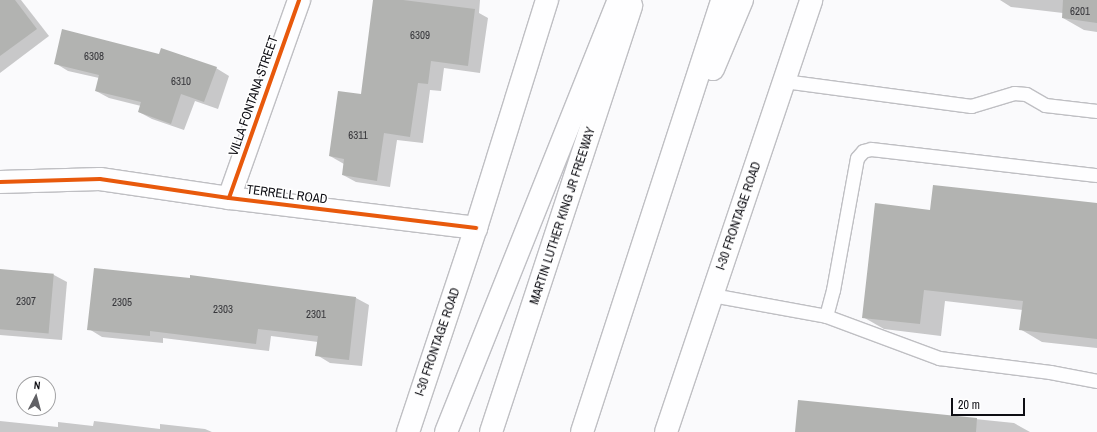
<!DOCTYPE html>
<html>
<head>
<meta charset="utf-8">
<style>
  body { margin:0 }
  #map { position:relative; width:1097px; height:432px; overflow:hidden; background:#fafafc; font-family:"Archivo Narrow",sans-serif }
  div>[style] { position:absolute }
  .shadow>* { inset:0; background:#0003 }
  .building>* { inset:0; background:#b2b3b1; transform-origin:0 0 }
  .roads { filter:drop-shadow(1px 0 #bfbfc3) drop-shadow(-1px 0 #bfbfc3) drop-shadow(0 1px #bfbfc3) drop-shadow(0 -1px #bfbfc3) }
  .lane>* { height:13px; margin:-6.5px; padding:0 6.5px; transform-origin:6.5px; border-radius:6.5px; background:#fefeff }
  .street>* { height:22px; margin:-11px; padding:0 11px; transform-origin:11px; border-radius:11px; background:#fefeff }
  .secondary>* { height:22px; margin:-11px; padding:0 11px; transform-origin:11px; border-radius:11px; background:#fefeff }
  .highway>* { height:22px; margin:-11px; padding:0 11px; transform-origin:11px; border-radius:11px; background:#fefeff }
  .cycleway>* { height:4px; margin:-2px; padding:0 2px; transform-origin:2px; border-radius:2px; background:#e8590c }
  span { translate:-50% -50%; white-space:nowrap; text-align:center; line-height:1.15; -webkit-text-stroke:3px #fff; paint-order:stroke }
  .number-label { font-size:11px; color:#37373b }
  .number-label span { -webkit-text-stroke-width:0 }
  .street-label { font-size:13px; color:#0e0e14 }
  .north { position:absolute; left:16px; top:376px; width:40px; height:40px; box-sizing:border-box; background:#fff; border:1px solid #9f9fa1; border-radius:50%; rotate:6deg; font-size:11px; font-weight:700; line-height:16px; text-align:center; color:#0e0e14 }
  .north::after { content:''; display:block; margin:auto; width:14px; height:18px; background:#616165; clip-path:polygon(50% 0,100% 100%,50% 72%,0 100%) }
  .scale { position:absolute; left:951px; top:398px; width:74px; height:18px; box-sizing:border-box; border:2px solid #0e0e14; border-top:0; padding-left:5px; font-size:12px; line-height:14px; white-space:nowrap; color:#0e0e14; -webkit-text-stroke:3px #fff; paint-order:stroke }
</style>
</head>
<body>
<div id="map">
  <div class="shadow">
    <div style="clip-path:polygon(0 0,21px 0,49px 36px,0 73px)"></div>
    <div style="clip-path:polygon(374px 0,480px 0,479px 13px,488px 18px,480px 73px,444px 68px,441px 91px,430px 90px,423px 143px,397px 140px,390px 187px,356px 182px,343px 175px,344px 164px,330px 156px,362px 95px)"></div>
    <div style="clip-path:polygon(1000px 0,1097px 0,1097px 32px,1084px 30px,1063px 18px,1063px 13px,1011px 7px)"></div>
    <div style="clip-path:polygon(55px 63px,216px 68px,229px 76px,218px 109px,195px 101px,184px 130px,152px 119px,139px 112px,141px 106px,109px 98px,96px 91px,99px 78px,68px 71px)"></div>
    <div style="clip-path:polygon(1097px 204px,1097px 348px,1042px 342px,1020px 329px,1023px 310px,945px 301px,941px 336px,884px 329px,863px 317px,931px 211px)"></div>
    <div style="clip-path:polygon(0 270px,54px 275px,67px 282px,62px 340px,0 335px)"></div>
    <div style="clip-path:polygon(356px 298px,369px 305px,362px 366px,330px 363px,317px 355px,318px 342px,271px 336px,269px 351px,163px 338px,163px 343px,102px 337px,89px 329px)"></div>
    <div style="clip-path:polygon(799px 401px,1014px 423px,1030px 432px,796px 432px)"></div>
    <div style="clip-path:polygon(0 421px,58px 427px,58px 422px,93px 426px,94px 421px,160px 429px,160px 424px,205px 429px,212px 432px,0 432px)"></div>
  </div>
  <div class="building">
    <div style="clip-path:polygon(0 0,15px 0,37px 29px,0 56px)"></div>
    <div style="clip-path:polygon(373px 0,403px 0,475px 9px,468px 66px,431px 61px,428px 84px,418px 83px,410px 137px,384px 133px,377px 181px,342px 175px,344px 159px,329px 156px,338px 91px,361px 94px)"></div>
    <div style="clip-path:polygon(1063px 0,1097px 0,1097px 23px,1062px 18px)"></div>
    <div style="clip-path:polygon(62px 29px,159px 54px,161px 48px,217px 67px,204px 102px,181px 94px,171px 124px,138px 112px,141px 102px,95px 91px,99px 75px,54px 64px)"></div>
    <div style="clip-path:polygon(933px 185px,1097px 203px,1097px 339px,1019px 330px,1023px 301px,924px 290px,920px 324px,862px 318px,875px 203px,930px 210px)"></div>
    <div style="clip-path:polygon(94px 268px,190px 278px,190px 275px,356px 297px,349px 360px,315px 356px,318px 336px,258px 329px,256px 344px,150px 331px,150px 336px,87px 330px)"></div>
    <div style="left:0;top:269px;width:54px;height:60px;rotate:5deg"></div>
    <div style="clip-path:polygon(798px 400px,977px 418px,976px 432px,795px 432px)"></div>
  </div>
  <div class="roads">
    <div class="lane">
      <div style="left:784px;top:81px;width:189px;rotate:7.6deg"></div>
      <div style="left:971px;top:106px;width:45px;rotate:-16.8deg"></div>
      <div style="left:1014px;top:93px;width:12px;rotate:5deg"></div>
      <div style="left:1026px;top:94px;width:22px;rotate:30deg"></div>
      <div style="left:1045px;top:105px;width:52px;rotate:6.6deg"></div>
      <div style="left:712px;top:295px;width:116px;rotate:10.4deg"></div>
      <div style="left:826px;top:316px;width:121px;rotate:20.4deg"></div>
      <div style="left:939px;top:358px;width:112px;rotate:7.2deg"></div>
      <div style="left:1050px;top:372px;width:48px;rotate:10.8deg"></div>
      <div style="left:826px;top:316px;width:27px;rotate:-75deg"></div>
      <div style="left:833px;top:290px;width:134px;rotate:-79.7deg"></div>
      <div style="left:857px;top:158px;width:9px;rotate:-49deg"></div>
      <div style="left:863px;top:151px;width:8px;rotate:-14deg"></div>
      <div style="left:871px;top:149px;width:227px;rotate:6.6deg"></div>
    </div>
    <div class="street">
      <div style="left:229px;top:198px;width:210px;rotate:-70.5deg"></div>
    </div>
    <div class="secondary">
      <div style="left:0;top:182px;width:100px;rotate:-1.7deg"></div>
      <div style="left:100px;top:179px;width:130px;rotate:8.4deg"></div>
      <div style="left:229px;top:198px;width:249px;rotate:6.9deg"></div>
      <div style="left:408px;top:432px;width:215px;rotate:-71.6deg"></div>
      <div style="left:476px;top:228px;width:239px;rotate:-72.7deg"></div>
      <div style="left:666px;top:432px;width:456px;rotate:-71.4deg"></div>
    </div>
    <div class="highway">
      <div style="left:713px;top:69px;width:75px;rotate:-67.2deg"></div>
      <div style="left:446px;top:432px;width:465px;rotate:-68.2deg"></div>
      <div style="left:491px;top:432px;width:449px;rotate:-71.8deg"></div>
      <div style="left:582px;top:432px;width:454px;rotate:-72deg"></div>
    </div>
  </div>
  <div class="cycleway">
    <div style="left:0;top:182px;width:100px;rotate:-1.7deg"></div>
    <div style="left:100px;top:179px;width:130px;rotate:8.4deg"></div>
    <div style="left:229px;top:198px;width:249px;rotate:6.9deg"></div>
    <div style="left:229px;top:198px;width:210px;rotate:-70.5deg"></div>
  </div>
  <div class="number-label">
    <span style="left:1080px;top:11px">6201</span>
    <span style="left:420px;top:35px">6309</span>
    <span style="left:94px;top:56px">6308</span>
    <span style="left:181px;top:81px">6310</span>
    <span style="left:358px;top:135px">6311</span>
    <span style="left:26px;top:301px">2307</span>
    <span style="left:122px;top:302px">2305</span>
    <span style="left:223px;top:309px">2303</span>
    <span style="left:316px;top:314px">2301</span>
  </div>
  <div class="street-label">
    <span style="left:254px;top:96px;rotate:-71deg">VILLA FONTANA STREET</span>
    <span style="left:287px;top:195px;rotate:7deg">TERRELL ROAD</span>
    <span style="left:563px;top:216px;rotate:-72deg">MARTIN LUTHER KING JR FREEWAY</span>
    <span style="left:739px;top:216px;rotate:-71deg">I-30 FRONTAGE ROAD</span>
    <span style="left:438px;top:342px;rotate:-71deg">I-30 FRONTAGE ROAD</span>
  </div>
  <div class="north">N</div>
  <div class="scale">20 m</div>
</div>
</body>
</html>
